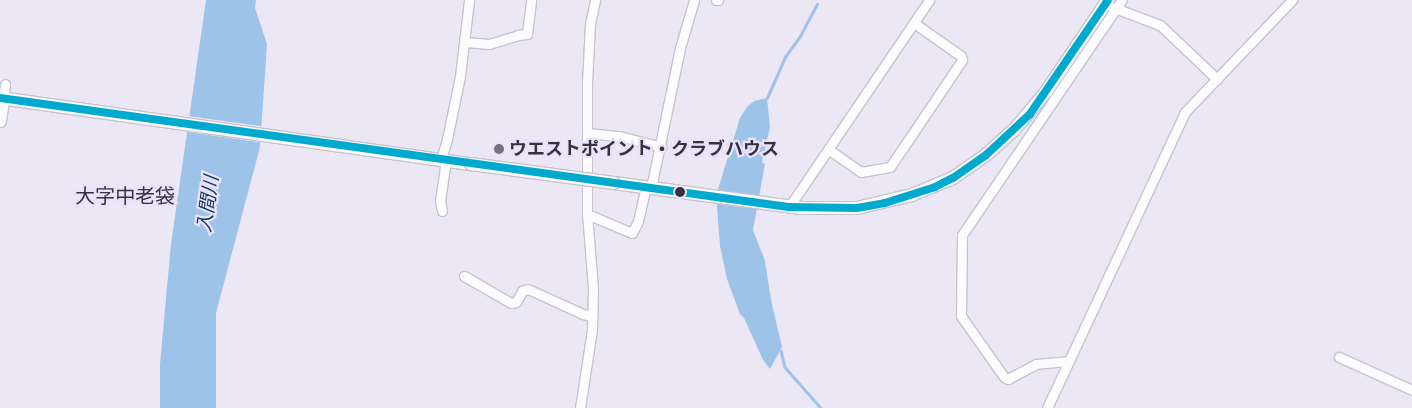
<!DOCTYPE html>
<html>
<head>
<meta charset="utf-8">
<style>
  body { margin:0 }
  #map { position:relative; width:1412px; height:408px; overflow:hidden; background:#ebe7f4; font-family:"Work Sans","Noto Sans JP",sans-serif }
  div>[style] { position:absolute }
  .water>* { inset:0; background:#9ec3e9 }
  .pier>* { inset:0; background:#ebe7f4; transform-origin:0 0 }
  .stream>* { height:2.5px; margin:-1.25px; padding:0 1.25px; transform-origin:1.25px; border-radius:1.25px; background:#9ec3e9 }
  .roads { filter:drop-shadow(1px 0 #c7c3ce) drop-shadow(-1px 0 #c7c3ce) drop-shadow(0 1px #c7c3ce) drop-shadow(0 -1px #c7c3ce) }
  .street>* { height:9px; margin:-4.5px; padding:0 4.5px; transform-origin:4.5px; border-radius:4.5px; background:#fcfbfd }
  .secondary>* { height:11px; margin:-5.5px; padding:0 5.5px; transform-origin:5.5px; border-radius:5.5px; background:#fcfbfd }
  .primary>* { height:12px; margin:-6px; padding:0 6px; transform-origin:6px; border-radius:6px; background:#fcfbfd }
  .bridges { filter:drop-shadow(1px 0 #c7c3ce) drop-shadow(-1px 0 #c7c3ce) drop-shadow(0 1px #c7c3ce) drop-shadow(0 -1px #c7c3ce) }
  .primary-bridge>* { height:12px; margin:-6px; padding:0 6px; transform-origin:6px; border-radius:6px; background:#fcfbfd }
  .bus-1>* { height:8px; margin:-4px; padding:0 4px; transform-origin:4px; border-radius:4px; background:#00a9ce }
  .dots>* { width:14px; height:14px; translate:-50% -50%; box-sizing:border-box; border:2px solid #eae1fa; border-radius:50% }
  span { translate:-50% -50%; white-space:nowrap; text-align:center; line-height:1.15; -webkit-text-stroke:4.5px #eae1fa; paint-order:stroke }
  .poi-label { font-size:18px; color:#37333d; font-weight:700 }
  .left { translate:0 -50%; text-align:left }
  .water-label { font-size:19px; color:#103959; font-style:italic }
  .quarter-label { font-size:20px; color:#37333d }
</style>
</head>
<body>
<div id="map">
  <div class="water">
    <div style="clip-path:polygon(206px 0,256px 0,255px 8px,267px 44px,260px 147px,216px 313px,216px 408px,160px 408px,160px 364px,171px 244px)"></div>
    <div style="clip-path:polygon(767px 98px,770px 127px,762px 162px,765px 164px,753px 230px,765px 261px,771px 300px,782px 347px,770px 369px,763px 360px,744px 318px,740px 314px,727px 279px,720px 246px,717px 207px,718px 189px,740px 118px,747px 107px,754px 101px)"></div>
  </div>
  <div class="pier">
    <div style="left:188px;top:116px;width:77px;height:16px;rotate:8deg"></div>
  </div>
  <div class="stream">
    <div style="left:767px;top:98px;width:45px;rotate:-66.3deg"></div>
    <div style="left:785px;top:57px;width:26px;rotate:-54deg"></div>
    <div style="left:800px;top:36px;width:36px;rotate:-62deg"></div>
    <div style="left:781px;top:351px;width:16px;rotate:76deg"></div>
    <div style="left:785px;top:367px;width:55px;rotate:48.7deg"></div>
  </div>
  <div class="roads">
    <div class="street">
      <div style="left:716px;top:0;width:2px"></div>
      <div style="left:1112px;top:7px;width:51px;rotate:20.6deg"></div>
      <div style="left:1160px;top:25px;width:79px;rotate:43.5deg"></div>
      <div style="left:465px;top:42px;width:24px;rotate:5deg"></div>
      <div style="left:489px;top:44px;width:30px;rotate:-17deg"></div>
      <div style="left:518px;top:35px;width:9px;rotate:-6deg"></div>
      <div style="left:527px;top:34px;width:34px;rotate:-83deg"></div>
      <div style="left:3px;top:99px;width:15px;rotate:-82deg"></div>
      <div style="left:588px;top:133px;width:31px;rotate:6deg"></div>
      <div style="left:619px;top:136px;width:44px;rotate:14.3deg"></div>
      <div style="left:828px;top:149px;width:40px;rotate:34.9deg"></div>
      <div style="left:861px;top:172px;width:29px;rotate:-10deg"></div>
      <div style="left:890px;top:167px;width:30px;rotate:-56deg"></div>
      <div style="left:907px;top:142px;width:99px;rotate:-56.1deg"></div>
      <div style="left:962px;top:60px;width:4px;rotate:-104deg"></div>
      <div style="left:961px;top:56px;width:57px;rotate:-144.9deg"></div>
      <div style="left:441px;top:159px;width:21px;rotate:-73deg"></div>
      <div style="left:447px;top:139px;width:64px;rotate:-78.3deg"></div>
      <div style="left:460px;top:76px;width:77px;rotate:-83.2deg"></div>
      <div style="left:651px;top:188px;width:143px;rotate:-78.3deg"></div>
      <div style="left:680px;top:48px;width:50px;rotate:-73.7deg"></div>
      <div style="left:789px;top:207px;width:250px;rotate:-55.9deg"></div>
      <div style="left:442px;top:211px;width:10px;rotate:-101deg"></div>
      <div style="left:440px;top:201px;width:41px;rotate:-81.7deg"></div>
      <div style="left:587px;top:214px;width:49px;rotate:22.9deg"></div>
      <div style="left:632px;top:233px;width:13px;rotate:-63deg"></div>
      <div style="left:638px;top:221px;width:35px;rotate:-77deg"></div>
      <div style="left:464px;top:276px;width:54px;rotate:29.9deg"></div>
      <div style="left:511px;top:303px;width:5px;rotate:-11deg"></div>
      <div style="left:516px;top:302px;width:13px;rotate:-61deg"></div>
      <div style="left:522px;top:291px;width:6px;rotate:-18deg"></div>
      <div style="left:528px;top:289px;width:60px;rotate:24.4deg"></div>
      <div style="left:583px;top:314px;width:9px;rotate:13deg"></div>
      <div style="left:1339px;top:357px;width:80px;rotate:24.3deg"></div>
      <div style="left:1069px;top:361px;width:33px;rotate:175deg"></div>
      <div style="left:1036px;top:364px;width:32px;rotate:152deg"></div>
      <div style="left:1008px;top:379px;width:4px;rotate:-153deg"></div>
      <div style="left:1004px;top:377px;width:75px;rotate:-125.2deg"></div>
      <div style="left:961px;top:316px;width:81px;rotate:-89.3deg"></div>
      <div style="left:962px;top:235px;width:284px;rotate:-55.8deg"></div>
      <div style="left:580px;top:408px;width:79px;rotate:-81.3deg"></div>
      <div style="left:592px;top:330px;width:42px;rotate:-88.6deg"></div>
      <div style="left:593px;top:288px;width:74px;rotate:-94.6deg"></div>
      <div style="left:587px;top:214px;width:131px;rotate:-90deg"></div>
      <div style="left:587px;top:83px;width:59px;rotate:-87.1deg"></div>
      <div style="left:590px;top:24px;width:25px;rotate:-78deg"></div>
      <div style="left:1047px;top:408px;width:327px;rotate:-65deg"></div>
      <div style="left:1185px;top:112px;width:155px;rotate:-46.3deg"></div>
    </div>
    <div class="secondary">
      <div style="left:0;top:121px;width:22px;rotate:-82deg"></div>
    </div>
    <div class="primary">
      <div style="left:0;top:98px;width:476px;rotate:8deg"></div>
      <div style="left:614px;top:183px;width:189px;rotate:7.6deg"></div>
      <div style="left:801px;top:208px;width:56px"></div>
      <div style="left:857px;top:208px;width:57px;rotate:-13.3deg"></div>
      <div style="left:912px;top:195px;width:44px;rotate:-22.5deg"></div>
      <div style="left:953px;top:178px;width:40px;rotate:-34.9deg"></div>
      <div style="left:986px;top:155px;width:38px;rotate:-42deg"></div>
      <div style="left:1014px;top:130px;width:50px;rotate:-49.9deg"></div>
      <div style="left:1046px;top:92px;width:111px;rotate:-56deg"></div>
    </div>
  </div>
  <div class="bridges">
    <div class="primary-bridge">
      <div style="left:471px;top:164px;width:144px;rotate:7.6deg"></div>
    </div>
  </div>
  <div class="bus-1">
    <div style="left:0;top:98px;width:796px;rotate:7.87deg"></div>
    <div style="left:789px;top:207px;width:68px;rotate:0.8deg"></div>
    <div style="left:857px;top:208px;width:28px;rotate:-10deg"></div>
    <div style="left:885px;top:203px;width:52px;rotate:-17.7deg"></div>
    <div style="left:935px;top:187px;width:20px;rotate:-27deg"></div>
    <div style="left:953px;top:178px;width:40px;rotate:-34.9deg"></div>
    <div style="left:986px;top:155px;width:60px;rotate:-43deg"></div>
    <div style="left:1030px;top:114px;width:138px;rotate:-55.6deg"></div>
  </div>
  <div class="dots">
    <div style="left:499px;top:149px;background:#76727d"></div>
    <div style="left:680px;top:192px;background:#37333d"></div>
  </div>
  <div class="poi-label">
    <span class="left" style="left:509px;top:149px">ウエストポイント・クラブハウス</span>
  </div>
  <div class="water-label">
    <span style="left:208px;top:204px;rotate:-82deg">入間川</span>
  </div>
  <div class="quarter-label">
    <span style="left:125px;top:196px">大字中老袋</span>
  </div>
</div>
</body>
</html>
